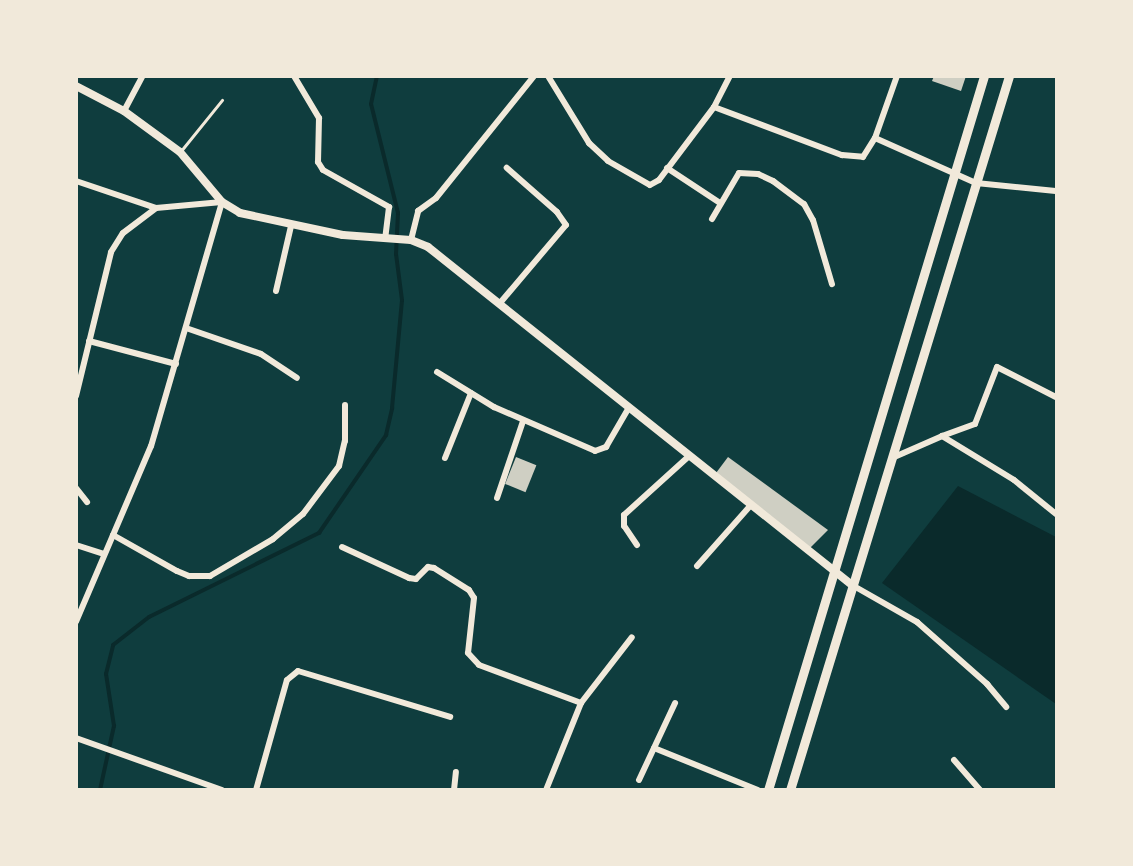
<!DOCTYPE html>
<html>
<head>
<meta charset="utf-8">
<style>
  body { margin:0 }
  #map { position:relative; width:1133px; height:866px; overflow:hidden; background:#0f3d3e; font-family:"Roboto Condensed",sans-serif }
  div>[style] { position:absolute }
  .water>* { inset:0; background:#0a2a2b }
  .stream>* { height:4px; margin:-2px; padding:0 2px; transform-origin:2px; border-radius:2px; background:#0a2a2b }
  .building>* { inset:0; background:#cfcfc3; transform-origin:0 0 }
  .service>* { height:3px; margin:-1.5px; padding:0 1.5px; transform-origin:1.5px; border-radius:1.5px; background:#f1e9da }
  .minor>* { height:6px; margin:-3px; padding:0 3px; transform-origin:3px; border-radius:3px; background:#f1e9da }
  .tertiary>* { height:8px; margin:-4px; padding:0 4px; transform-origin:4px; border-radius:4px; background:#f1e9da }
  .primary>* { height:9px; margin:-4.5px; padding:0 4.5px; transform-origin:4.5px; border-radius:4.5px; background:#f1e9da }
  span { translate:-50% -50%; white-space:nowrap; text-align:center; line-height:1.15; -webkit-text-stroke:5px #f1e9da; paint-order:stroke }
  .frame { position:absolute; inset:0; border:78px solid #f1e9da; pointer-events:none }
</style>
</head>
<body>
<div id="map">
  <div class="water">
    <div style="clip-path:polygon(958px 486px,1056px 537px,1056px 704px,882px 583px)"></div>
  </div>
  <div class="stream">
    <div style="left:100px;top:790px;width:66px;rotate:-77.7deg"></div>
    <div style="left:114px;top:726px;width:53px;rotate:-98.7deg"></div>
    <div style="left:106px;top:674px;width:30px;rotate:-76deg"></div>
    <div style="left:113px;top:645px;width:46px;rotate:-37.9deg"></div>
    <div style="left:149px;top:617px;width:190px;rotate:-26.3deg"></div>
    <div style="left:319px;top:533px;width:119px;rotate:-55.6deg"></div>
    <div style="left:386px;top:435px;width:28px;rotate:-77deg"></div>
    <div style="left:392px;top:408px;width:108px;rotate:-84.7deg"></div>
    <div style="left:402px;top:300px;width:46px;rotate:-97.4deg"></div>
    <div style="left:396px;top:254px;width:41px;rotate:-87.2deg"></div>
    <div style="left:398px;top:213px;width:112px;rotate:-103.9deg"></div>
    <div style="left:371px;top:104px;width:29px;rotate:-78deg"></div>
  </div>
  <div class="building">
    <div style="clip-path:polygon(934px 76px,966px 76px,961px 91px,932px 81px)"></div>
    <div style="left:516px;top:457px;width:22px;height:29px;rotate:22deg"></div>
    <div style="clip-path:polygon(728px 457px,828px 530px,809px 549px,716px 473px)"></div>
  </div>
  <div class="service">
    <div style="left:180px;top:152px;width:67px;rotate:-51.1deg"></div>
  </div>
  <div class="minor">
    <div style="left:294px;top:76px;width:49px;rotate:59.2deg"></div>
    <div style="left:319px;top:118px;width:44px;rotate:91.3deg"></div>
    <div style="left:318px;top:162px;width:9px;rotate:58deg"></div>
    <div style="left:323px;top:170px;width:76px;rotate:29.3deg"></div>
    <div style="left:389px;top:207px;width:31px;rotate:97deg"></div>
    <div style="left:548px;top:76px;width:79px;rotate:58.5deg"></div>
    <div style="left:589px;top:143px;width:26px;rotate:43deg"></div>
    <div style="left:608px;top:161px;width:48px;rotate:29.7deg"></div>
    <div style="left:650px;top:185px;width:10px;rotate:-29deg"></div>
    <div style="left:659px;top:180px;width:91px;rotate:-53deg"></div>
    <div style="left:714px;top:107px;width:35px;rotate:-63deg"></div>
    <div style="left:714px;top:107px;width:137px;rotate:20.6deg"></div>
    <div style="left:842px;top:155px;width:21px;rotate:5deg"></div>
    <div style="left:863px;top:157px;width:22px;rotate:-58deg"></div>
    <div style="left:875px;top:138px;width:66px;rotate:-70.5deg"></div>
    <div style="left:124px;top:111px;width:40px;rotate:-62deg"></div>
    <div style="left:875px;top:138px;width:111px;rotate:24deg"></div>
    <div style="left:976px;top:183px;width:80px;rotate:5.7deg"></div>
    <div style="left:667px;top:168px;width:64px;rotate:33.4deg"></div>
    <div style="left:76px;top:181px;width:84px;rotate:18.6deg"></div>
    <div style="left:156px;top:208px;width:66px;rotate:-5.2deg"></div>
    <div style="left:222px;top:202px;width:254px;rotate:106.2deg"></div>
    <div style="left:151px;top:446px;width:191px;rotate:113.1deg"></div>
    <div style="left:712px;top:219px;width:53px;rotate:-59.6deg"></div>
    <div style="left:739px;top:173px;width:19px;rotate:3deg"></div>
    <div style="left:758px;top:174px;width:17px;rotate:25deg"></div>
    <div style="left:773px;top:181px;width:39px;rotate:37deg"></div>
    <div style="left:804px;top:204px;width:18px;rotate:61deg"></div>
    <div style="left:813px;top:220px;width:67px;rotate:73.5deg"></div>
    <div style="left:411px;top:240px;width:30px;rotate:-76deg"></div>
    <div style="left:418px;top:211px;width:22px;rotate:-36deg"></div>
    <div style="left:436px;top:198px;width:156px;rotate:-51.2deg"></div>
    <div style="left:276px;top:291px;width:67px;rotate:-77deg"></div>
    <div style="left:500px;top:303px;width:102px;rotate:-49.8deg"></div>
    <div style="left:566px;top:225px;width:16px;rotate:-125deg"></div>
    <div style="left:557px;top:212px;width:67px;rotate:-138.7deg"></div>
    <div style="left:186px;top:328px;width:79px;rotate:19.1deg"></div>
    <div style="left:261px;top:354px;width:43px;rotate:33.7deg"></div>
    <div style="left:89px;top:341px;width:90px;rotate:14.8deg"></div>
    <div style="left:437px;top:372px;width:67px;rotate:31.6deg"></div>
    <div style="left:494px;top:407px;width:110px;rotate:23.5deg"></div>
    <div style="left:595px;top:451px;width:12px;rotate:-20deg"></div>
    <div style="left:606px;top:447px;width:44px;rotate:-59.9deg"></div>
    <div style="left:76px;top:396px;width:148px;rotate:-76.3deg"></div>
    <div style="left:111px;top:252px;width:22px;rotate:-58deg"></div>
    <div style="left:123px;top:233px;width:41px;rotate:-37.1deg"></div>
    <div style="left:942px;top:436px;width:35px;rotate:-20deg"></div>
    <div style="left:975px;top:424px;width:61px;rotate:-68.9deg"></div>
    <div style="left:997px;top:367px;width:66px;rotate:27deg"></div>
    <div style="left:445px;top:458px;width:70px;rotate:-68.2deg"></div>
    <div style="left:892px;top:458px;width:55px;rotate:-23.7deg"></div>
    <div style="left:942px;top:436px;width:84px;rotate:31.4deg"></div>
    <div style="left:1014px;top:480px;width:54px;rotate:39deg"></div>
    <div style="left:76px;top:488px;width:18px;rotate:52deg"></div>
    <div style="left:497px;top:498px;width:81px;rotate:-71.3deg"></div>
    <div style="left:113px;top:535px;width:73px;rotate:29.4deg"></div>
    <div style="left:177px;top:571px;width:13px;rotate:23deg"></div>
    <div style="left:189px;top:576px;width:21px"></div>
    <div style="left:210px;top:576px;width:73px;rotate:-30.4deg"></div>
    <div style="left:273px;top:539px;width:39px;rotate:-40deg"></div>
    <div style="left:303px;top:514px;width:60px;rotate:-53.1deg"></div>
    <div style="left:339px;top:466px;width:26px;rotate:-77deg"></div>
    <div style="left:345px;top:441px;width:36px;rotate:-90deg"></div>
    <div style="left:76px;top:545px;width:29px;rotate:18deg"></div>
    <div style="left:637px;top:545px;width:23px;rotate:-124deg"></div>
    <div style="left:624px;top:526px;width:11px;rotate:-90deg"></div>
    <div style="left:624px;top:515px;width:86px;rotate:-42.2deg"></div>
    <div style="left:342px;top:547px;width:74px;rotate:24.8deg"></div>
    <div style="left:409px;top:578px;width:7px;rotate:8deg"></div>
    <div style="left:416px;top:579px;width:17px;rotate:-45deg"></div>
    <div style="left:428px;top:567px;width:6px;rotate:9deg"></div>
    <div style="left:434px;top:568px;width:41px;rotate:32.2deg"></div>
    <div style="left:469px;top:590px;width:9px;rotate:58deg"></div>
    <div style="left:474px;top:598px;width:55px;rotate:96.2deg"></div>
    <div style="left:468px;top:653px;width:16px;rotate:47deg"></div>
    <div style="left:479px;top:665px;width:109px;rotate:20.4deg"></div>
    <div style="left:697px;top:566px;width:80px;rotate:-48.5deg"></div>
    <div style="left:852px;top:585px;width:75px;rotate:29.6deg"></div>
    <div style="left:917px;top:622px;width:94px;rotate:41.5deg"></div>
    <div style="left:987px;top:684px;width:30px;rotate:50deg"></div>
    <div style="left:76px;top:738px;width:155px;rotate:19.6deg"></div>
    <div style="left:654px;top:748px;width:112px;rotate:22deg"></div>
    <div style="left:954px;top:760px;width:40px;rotate:49deg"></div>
    <div style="left:639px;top:780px;width:85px;rotate:-64.9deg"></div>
    <div style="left:256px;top:790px;width:114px;rotate:-74.3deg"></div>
    <div style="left:287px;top:680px;width:14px;rotate:-39deg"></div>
    <div style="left:298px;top:671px;width:159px;rotate:16.8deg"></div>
    <div style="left:454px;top:790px;width:18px;rotate:-84deg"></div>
    <div style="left:546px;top:790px;width:94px;rotate:-68.1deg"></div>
    <div style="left:581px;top:703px;width:83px;rotate:-52.3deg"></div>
  </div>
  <div class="tertiary">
    <div style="left:76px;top:86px;width:54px;rotate:27.5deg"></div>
    <div style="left:124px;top:111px;width:69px;rotate:36.2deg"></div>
    <div style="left:180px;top:152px;width:65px;rotate:50deg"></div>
    <div style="left:222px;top:202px;width:21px;rotate:31deg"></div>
    <div style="left:240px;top:213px;width:105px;rotate:12.1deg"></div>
    <div style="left:343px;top:235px;width:68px;rotate:4.2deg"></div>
    <div style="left:411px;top:240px;width:18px;rotate:22deg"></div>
    <div style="left:428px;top:247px;width:542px;rotate:38.56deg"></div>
  </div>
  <div class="primary">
    <div style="left:768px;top:790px;width:746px;rotate:-73.17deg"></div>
    <div style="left:790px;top:790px;width:747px;rotate:-72.95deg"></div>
  </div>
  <div class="frame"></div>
</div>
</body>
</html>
